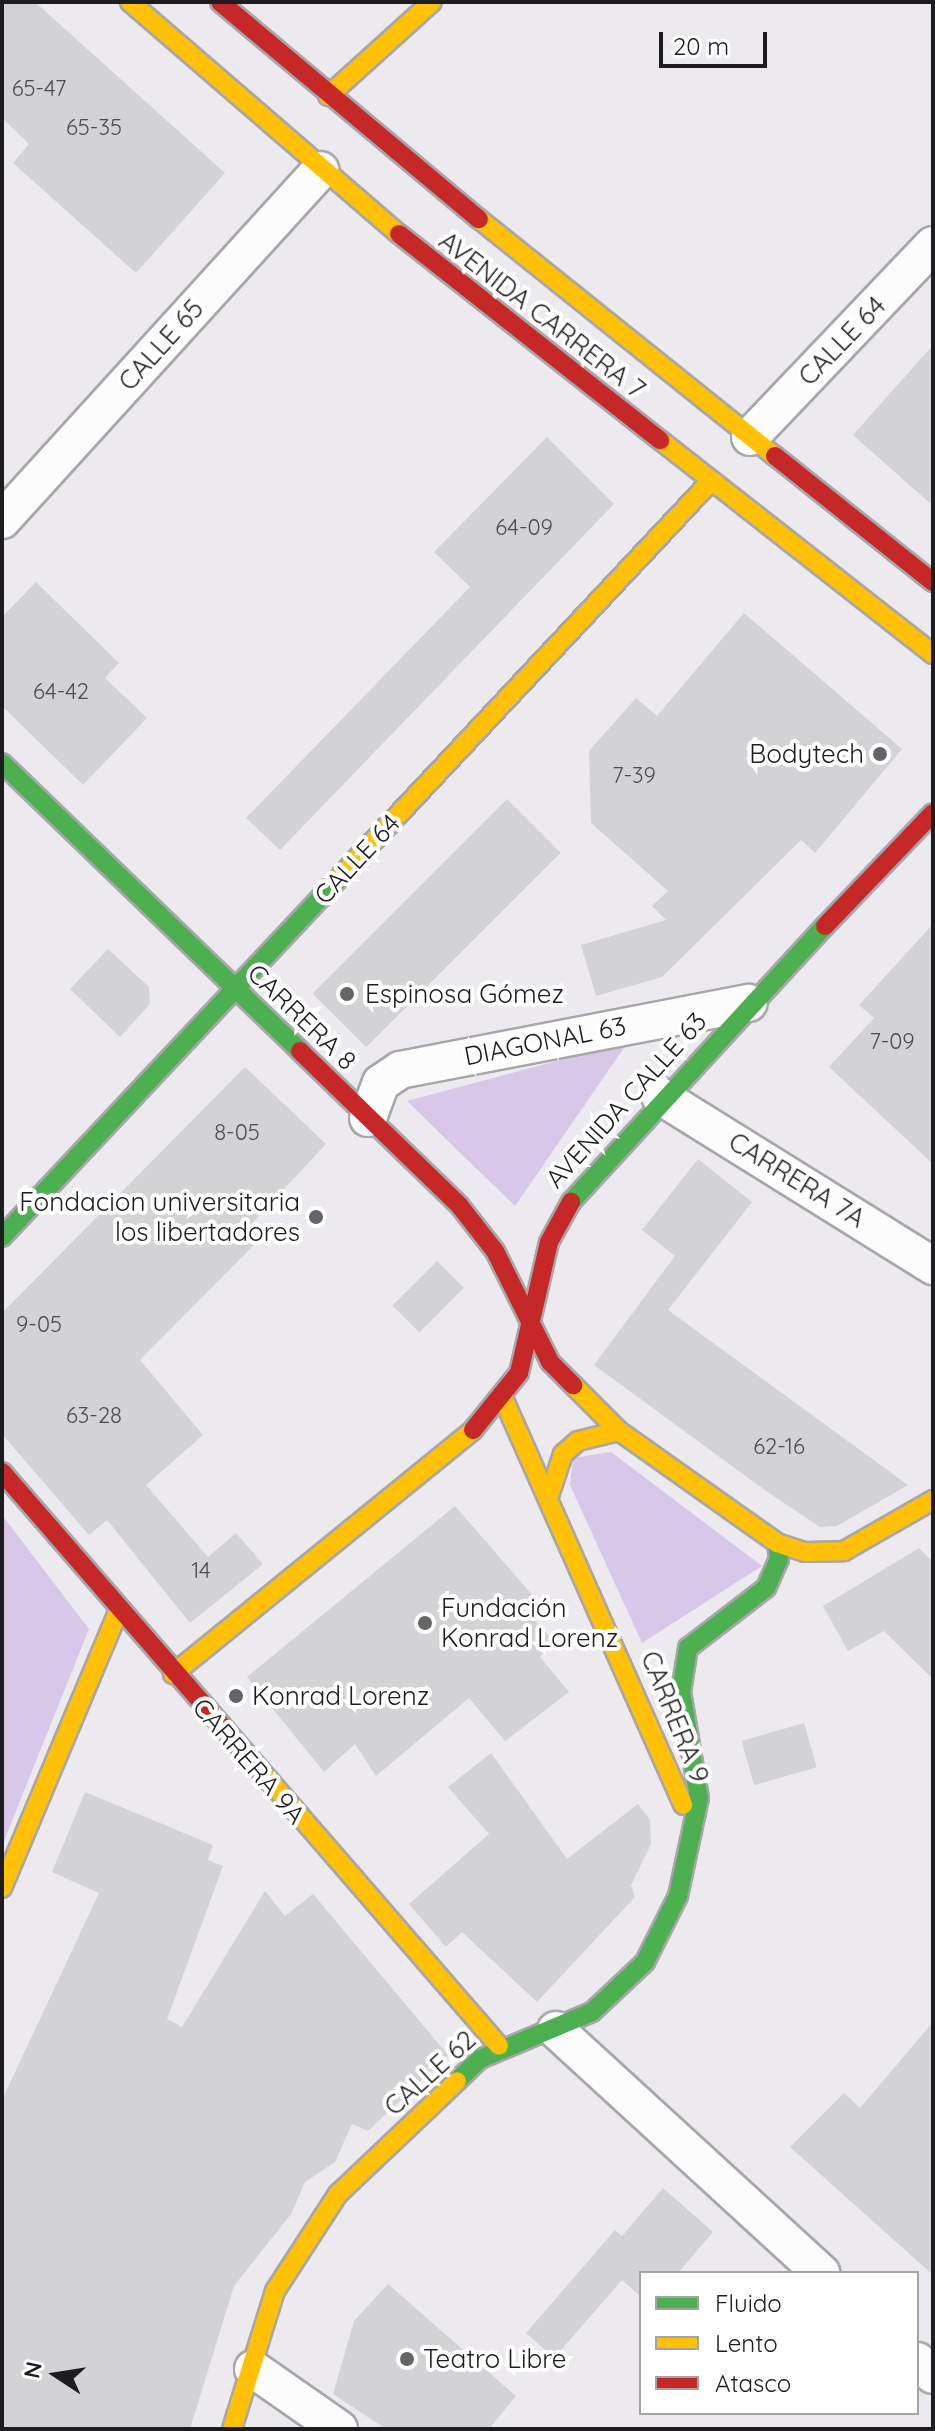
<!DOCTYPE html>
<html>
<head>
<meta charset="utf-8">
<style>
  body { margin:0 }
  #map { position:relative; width:935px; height:2431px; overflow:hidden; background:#eceaee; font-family:Quicksand,sans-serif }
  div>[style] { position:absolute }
  .green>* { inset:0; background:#d7c8ea }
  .building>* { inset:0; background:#d3d2d4; transform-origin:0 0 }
  .roads { filter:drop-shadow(2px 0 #a7a6a9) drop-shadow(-2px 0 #a7a6a9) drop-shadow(0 2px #a7a6a9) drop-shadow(0 -2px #a7a6a9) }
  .street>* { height:36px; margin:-18px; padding:0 18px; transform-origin:18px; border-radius:18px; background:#fcfcfc }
  .fast>* { height:18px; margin:-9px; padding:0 9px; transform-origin:9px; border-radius:9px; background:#4caf50 }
  .slow>* { height:18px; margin:-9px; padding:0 9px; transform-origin:9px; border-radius:9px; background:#ffc107 }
  .jam>* { height:18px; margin:-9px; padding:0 9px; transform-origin:9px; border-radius:9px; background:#c62828 }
  .dots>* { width:22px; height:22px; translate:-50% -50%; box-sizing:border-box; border:4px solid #fff; border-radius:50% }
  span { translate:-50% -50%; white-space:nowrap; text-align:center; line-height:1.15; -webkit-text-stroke:8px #fff; paint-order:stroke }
  .number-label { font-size:22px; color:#4c4c4e }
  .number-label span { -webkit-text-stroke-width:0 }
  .street-label { font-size:26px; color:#1d1c1e }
  .poi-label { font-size:26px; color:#1d1c1e }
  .right { translate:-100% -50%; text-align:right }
  .left { translate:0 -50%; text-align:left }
  .frame { position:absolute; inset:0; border:4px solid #1d1c1e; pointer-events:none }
  .legend { position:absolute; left:639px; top:2271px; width:280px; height:144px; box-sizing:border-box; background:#fff; border:2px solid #a5a4a5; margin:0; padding:10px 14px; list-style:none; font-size:24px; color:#1d1c1e }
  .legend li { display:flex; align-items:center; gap:16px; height:40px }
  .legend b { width:40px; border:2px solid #a5a4a5 }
  .north { position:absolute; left:16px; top:2335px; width:80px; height:80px; -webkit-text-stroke:6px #fff; paint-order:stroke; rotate:282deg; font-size:22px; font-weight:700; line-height:32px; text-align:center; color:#1d1c1e }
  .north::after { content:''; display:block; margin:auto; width:28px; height:36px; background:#1d1c1e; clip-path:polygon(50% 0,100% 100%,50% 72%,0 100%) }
  .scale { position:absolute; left:659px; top:32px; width:108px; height:36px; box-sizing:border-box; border:4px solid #1d1c1e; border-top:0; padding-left:10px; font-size:24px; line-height:28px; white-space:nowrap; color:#1d1c1e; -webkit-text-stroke:6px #fff; paint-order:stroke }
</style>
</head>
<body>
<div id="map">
  <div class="green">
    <div style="clip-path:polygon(628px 1042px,515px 1206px,407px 1101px)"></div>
    <div style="clip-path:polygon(611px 1452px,762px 1566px,642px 1643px,570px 1485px,573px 1458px)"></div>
    <div style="clip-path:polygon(2px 1515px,89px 1629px,2px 1846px)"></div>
  </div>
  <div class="building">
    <div style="clip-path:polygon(2px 2px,35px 2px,225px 173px,136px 273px,13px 163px,29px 144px,2px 118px)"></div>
    <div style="clip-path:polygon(933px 345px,933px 506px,853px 435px)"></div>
    <div style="clip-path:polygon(547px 437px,614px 504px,280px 850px,246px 818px,470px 587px,434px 552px)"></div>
    <div style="clip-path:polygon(36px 582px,119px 663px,105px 678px,147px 718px,83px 785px,2px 706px,2px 617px)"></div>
    <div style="clip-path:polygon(744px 613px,902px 749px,815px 853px,801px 840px,662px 977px,596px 996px,581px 945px,666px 920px,652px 906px,668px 891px,591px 823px,589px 751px,636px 698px,657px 716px)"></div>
    <div style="left:507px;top:799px;width:76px;height:275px;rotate:45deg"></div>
    <div style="clip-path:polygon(933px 924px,933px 1164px,829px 1067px,874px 1018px,859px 1005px)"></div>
    <div style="clip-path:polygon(108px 949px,149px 987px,150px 1004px,120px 1037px,70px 989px)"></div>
    <div style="clip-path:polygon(245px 1067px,326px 1144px,242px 1234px,254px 1245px,140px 1360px,203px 1435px,146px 1485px,208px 1557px,236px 1533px,263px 1564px,190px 1623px,107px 1520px,89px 1535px,2px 1434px,2px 1313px)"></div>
    <div style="clip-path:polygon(698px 1159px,752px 1202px,668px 1310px,908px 1485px,837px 1526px,820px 1527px,766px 1491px,594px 1365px,675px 1256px,642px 1230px)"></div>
    <div style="left:437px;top:1261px;width:38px;height:63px;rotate:45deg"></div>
    <div style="clip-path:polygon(455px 1506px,534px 1597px,520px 1605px,554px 1641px,540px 1657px,569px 1692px,505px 1741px,469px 1698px,376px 1776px,355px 1744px,324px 1772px,247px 1677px)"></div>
    <div style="clip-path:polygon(919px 1548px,933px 1562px,933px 1679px,884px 1631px,848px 1651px,823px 1606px)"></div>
    <div style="left:804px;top:1723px;width:46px;height:65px;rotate:74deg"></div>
    <div style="clip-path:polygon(491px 1753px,567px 1859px,638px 1804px,650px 1820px,651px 1844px,631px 1885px,635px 1897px,537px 2002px,462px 1932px,446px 1947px,409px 1904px,489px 1834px,448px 1787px)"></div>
    <div style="clip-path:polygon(85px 1792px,213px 1845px,208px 1860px,223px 1866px,167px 2019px,182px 2027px,265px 1891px,285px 1916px,313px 1894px,448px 2055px,368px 2131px,352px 2124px,335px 2162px,305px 2182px,291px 2214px,234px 2286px,190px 2429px,2px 2429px,2px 2100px,99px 1893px,52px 1872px)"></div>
    <div style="clip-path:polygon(933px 2022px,933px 2275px,790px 2147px,844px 2093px,860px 2108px)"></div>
    <div style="clip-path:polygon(663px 2188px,713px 2232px,678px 2273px,641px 2273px,641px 2297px,622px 2280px,554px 2358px,526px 2333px,615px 2230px,622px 2236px)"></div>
    <div style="clip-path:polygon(388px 2284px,516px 2396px,489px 2429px,386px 2429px,333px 2394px,354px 2321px)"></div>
  </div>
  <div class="roads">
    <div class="street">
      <div style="left:750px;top:437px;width:265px;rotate:-46.4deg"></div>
      <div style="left:2px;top:520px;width:473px;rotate:-47.7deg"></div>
      <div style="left:660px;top:1096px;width:322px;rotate:31.9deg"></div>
      <div style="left:368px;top:1118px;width:37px;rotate:-70deg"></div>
      <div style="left:381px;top:1083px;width:23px;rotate:-34deg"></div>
      <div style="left:400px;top:1070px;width:355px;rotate:-10.9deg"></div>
      <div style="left:556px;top:2030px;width:360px;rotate:42.5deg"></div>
      <div style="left:917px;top:2361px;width:21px;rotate:41deg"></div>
      <div style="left:253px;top:2369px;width:105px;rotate:34.9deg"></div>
    </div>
    <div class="fast">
      <div style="left:2px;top:763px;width:414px;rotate:44deg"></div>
      <div style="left:571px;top:1202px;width:375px;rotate:-47.4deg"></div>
      <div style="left:2px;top:1237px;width:490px;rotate:-46.8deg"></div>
      <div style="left:457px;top:2081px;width:32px;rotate:-44deg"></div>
      <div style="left:480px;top:2059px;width:121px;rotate:-22.8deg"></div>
      <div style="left:592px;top:2012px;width:73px;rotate:-43.3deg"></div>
      <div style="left:645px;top:1962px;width:74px;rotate:-63.4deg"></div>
      <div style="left:678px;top:1896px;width:100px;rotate:-77.9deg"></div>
      <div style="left:699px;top:1798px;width:108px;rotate:-99.6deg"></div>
      <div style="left:681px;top:1692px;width:45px;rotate:-81deg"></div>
      <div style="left:688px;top:1648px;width:98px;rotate:-37.6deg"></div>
      <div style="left:766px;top:1588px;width:32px;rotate:-66deg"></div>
      <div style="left:779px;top:1559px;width:16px;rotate:-97deg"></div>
    </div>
    <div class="slow">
      <div style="left:130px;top:2px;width:355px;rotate:40.8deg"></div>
      <div style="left:328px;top:96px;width:140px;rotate:-42.1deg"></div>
      <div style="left:479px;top:219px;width:379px;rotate:38.7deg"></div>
      <div style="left:660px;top:440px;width:347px;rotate:38.1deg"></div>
      <div style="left:337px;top:880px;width:547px;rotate:-46.85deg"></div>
      <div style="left:573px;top:1385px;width:65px;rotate:45deg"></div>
      <div style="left:619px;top:1431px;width:194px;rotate:35.3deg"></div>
      <div style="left:777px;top:1543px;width:29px;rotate:18deg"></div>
      <div style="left:805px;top:1552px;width:39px;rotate:-1deg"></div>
      <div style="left:844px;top:1551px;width:103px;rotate:-29.8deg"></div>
      <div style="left:503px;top:1398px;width:445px;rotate:66.1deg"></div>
      <div style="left:550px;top:1493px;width:41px;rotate:-71.6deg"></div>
      <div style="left:563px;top:1454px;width:20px;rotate:-41deg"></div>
      <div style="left:578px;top:1441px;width:42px;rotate:-13.7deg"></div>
      <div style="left:173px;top:1674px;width:387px;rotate:-39.1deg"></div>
      <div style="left:222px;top:1726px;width:423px;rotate:49.1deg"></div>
      <div style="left:2px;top:1888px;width:299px;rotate:-67.2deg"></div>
      <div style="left:232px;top:2429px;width:145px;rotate:-72.7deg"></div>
      <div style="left:275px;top:2291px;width:116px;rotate:-57deg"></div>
      <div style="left:338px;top:2194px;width:164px;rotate:-43.5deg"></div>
    </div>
    <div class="jam">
      <div style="left:220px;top:2px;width:338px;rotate:40deg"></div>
      <div style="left:399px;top:234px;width:333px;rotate:38.3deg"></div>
      <div style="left:775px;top:456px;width:202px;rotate:38.6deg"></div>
      <div style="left:825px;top:926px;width:156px;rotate:-46.3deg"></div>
      <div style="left:300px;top:1051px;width:221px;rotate:44.1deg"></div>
      <div style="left:459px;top:1205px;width:58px;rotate:52deg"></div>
      <div style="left:495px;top:1251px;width:124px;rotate:63.6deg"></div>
      <div style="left:550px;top:1362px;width:33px;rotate:45deg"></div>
      <div style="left:473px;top:1430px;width:73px;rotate:-51.1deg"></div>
      <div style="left:519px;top:1373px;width:134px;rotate:-77.1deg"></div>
      <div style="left:549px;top:1242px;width:46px;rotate:-61.2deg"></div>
      <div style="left:2px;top:1472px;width:336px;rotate:49.1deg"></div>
    </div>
  </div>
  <div class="dots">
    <div style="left:880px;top:754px;background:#656467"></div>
    <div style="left:347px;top:994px;background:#656467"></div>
    <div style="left:316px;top:1217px;background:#656467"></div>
    <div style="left:425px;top:1623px;background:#656467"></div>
    <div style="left:236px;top:1696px;background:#656467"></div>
    <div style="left:407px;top:2359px;background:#656467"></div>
  </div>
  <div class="number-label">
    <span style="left:39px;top:89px">65-47</span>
    <span style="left:94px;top:128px">65-35</span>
    <span style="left:524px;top:528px">64-09</span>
    <span style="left:61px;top:692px">64-42</span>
    <span style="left:634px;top:776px">7-39</span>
    <span style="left:892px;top:1042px">7-09</span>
    <span style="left:237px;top:1133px">8-05</span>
    <span style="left:39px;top:1325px">9-05</span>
    <span style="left:94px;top:1416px">63-28</span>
    <span style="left:779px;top:1447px">62-16</span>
    <span style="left:201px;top:1571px">14</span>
  </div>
  <div class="street-label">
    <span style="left:542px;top:315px;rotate:38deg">AVENIDA CARRERA 7</span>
    <span style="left:842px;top:341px;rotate:-46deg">CALLE 64</span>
    <span style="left:161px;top:345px;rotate:-48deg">CALLE 65</span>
    <span style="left:357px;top:859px;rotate:-47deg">CALLE 64</span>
    <span style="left:302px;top:1017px;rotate:44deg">CARRERA 8</span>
    <span style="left:545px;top:1041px;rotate:-11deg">DIAGONAL 63</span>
    <span style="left:626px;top:1100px;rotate:-48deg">AVENIDA CALLE 63</span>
    <span style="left:797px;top:1180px;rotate:32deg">CARRERA 7A</span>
    <span style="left:675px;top:1717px;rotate:68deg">CARRERA 9</span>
    <span style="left:249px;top:1761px;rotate:49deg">CARRERA 9A</span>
    <span style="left:430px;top:2073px;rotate:-42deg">CALLE 62</span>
  </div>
  <div class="poi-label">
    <span class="right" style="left:864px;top:754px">Bodytech</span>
    <span class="left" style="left:365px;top:994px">Espinosa Gómez</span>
    <span class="right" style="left:300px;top:1217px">Fondacion universitaria<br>los libertadores</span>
    <span class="left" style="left:441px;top:1623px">Fundación<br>Konrad Lorenz</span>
    <span class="left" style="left:252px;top:1696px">Konrad Lorenz</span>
    <span class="left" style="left:423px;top:2359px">Teatro Libre</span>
  </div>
  <div class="frame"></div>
  <ul class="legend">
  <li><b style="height:10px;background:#4caf50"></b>Fluido</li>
  <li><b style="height:10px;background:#ffc107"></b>Lento</li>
  <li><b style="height:10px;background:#c62828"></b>Atasco</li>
  </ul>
  <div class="north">N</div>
  <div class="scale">20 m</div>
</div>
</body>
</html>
